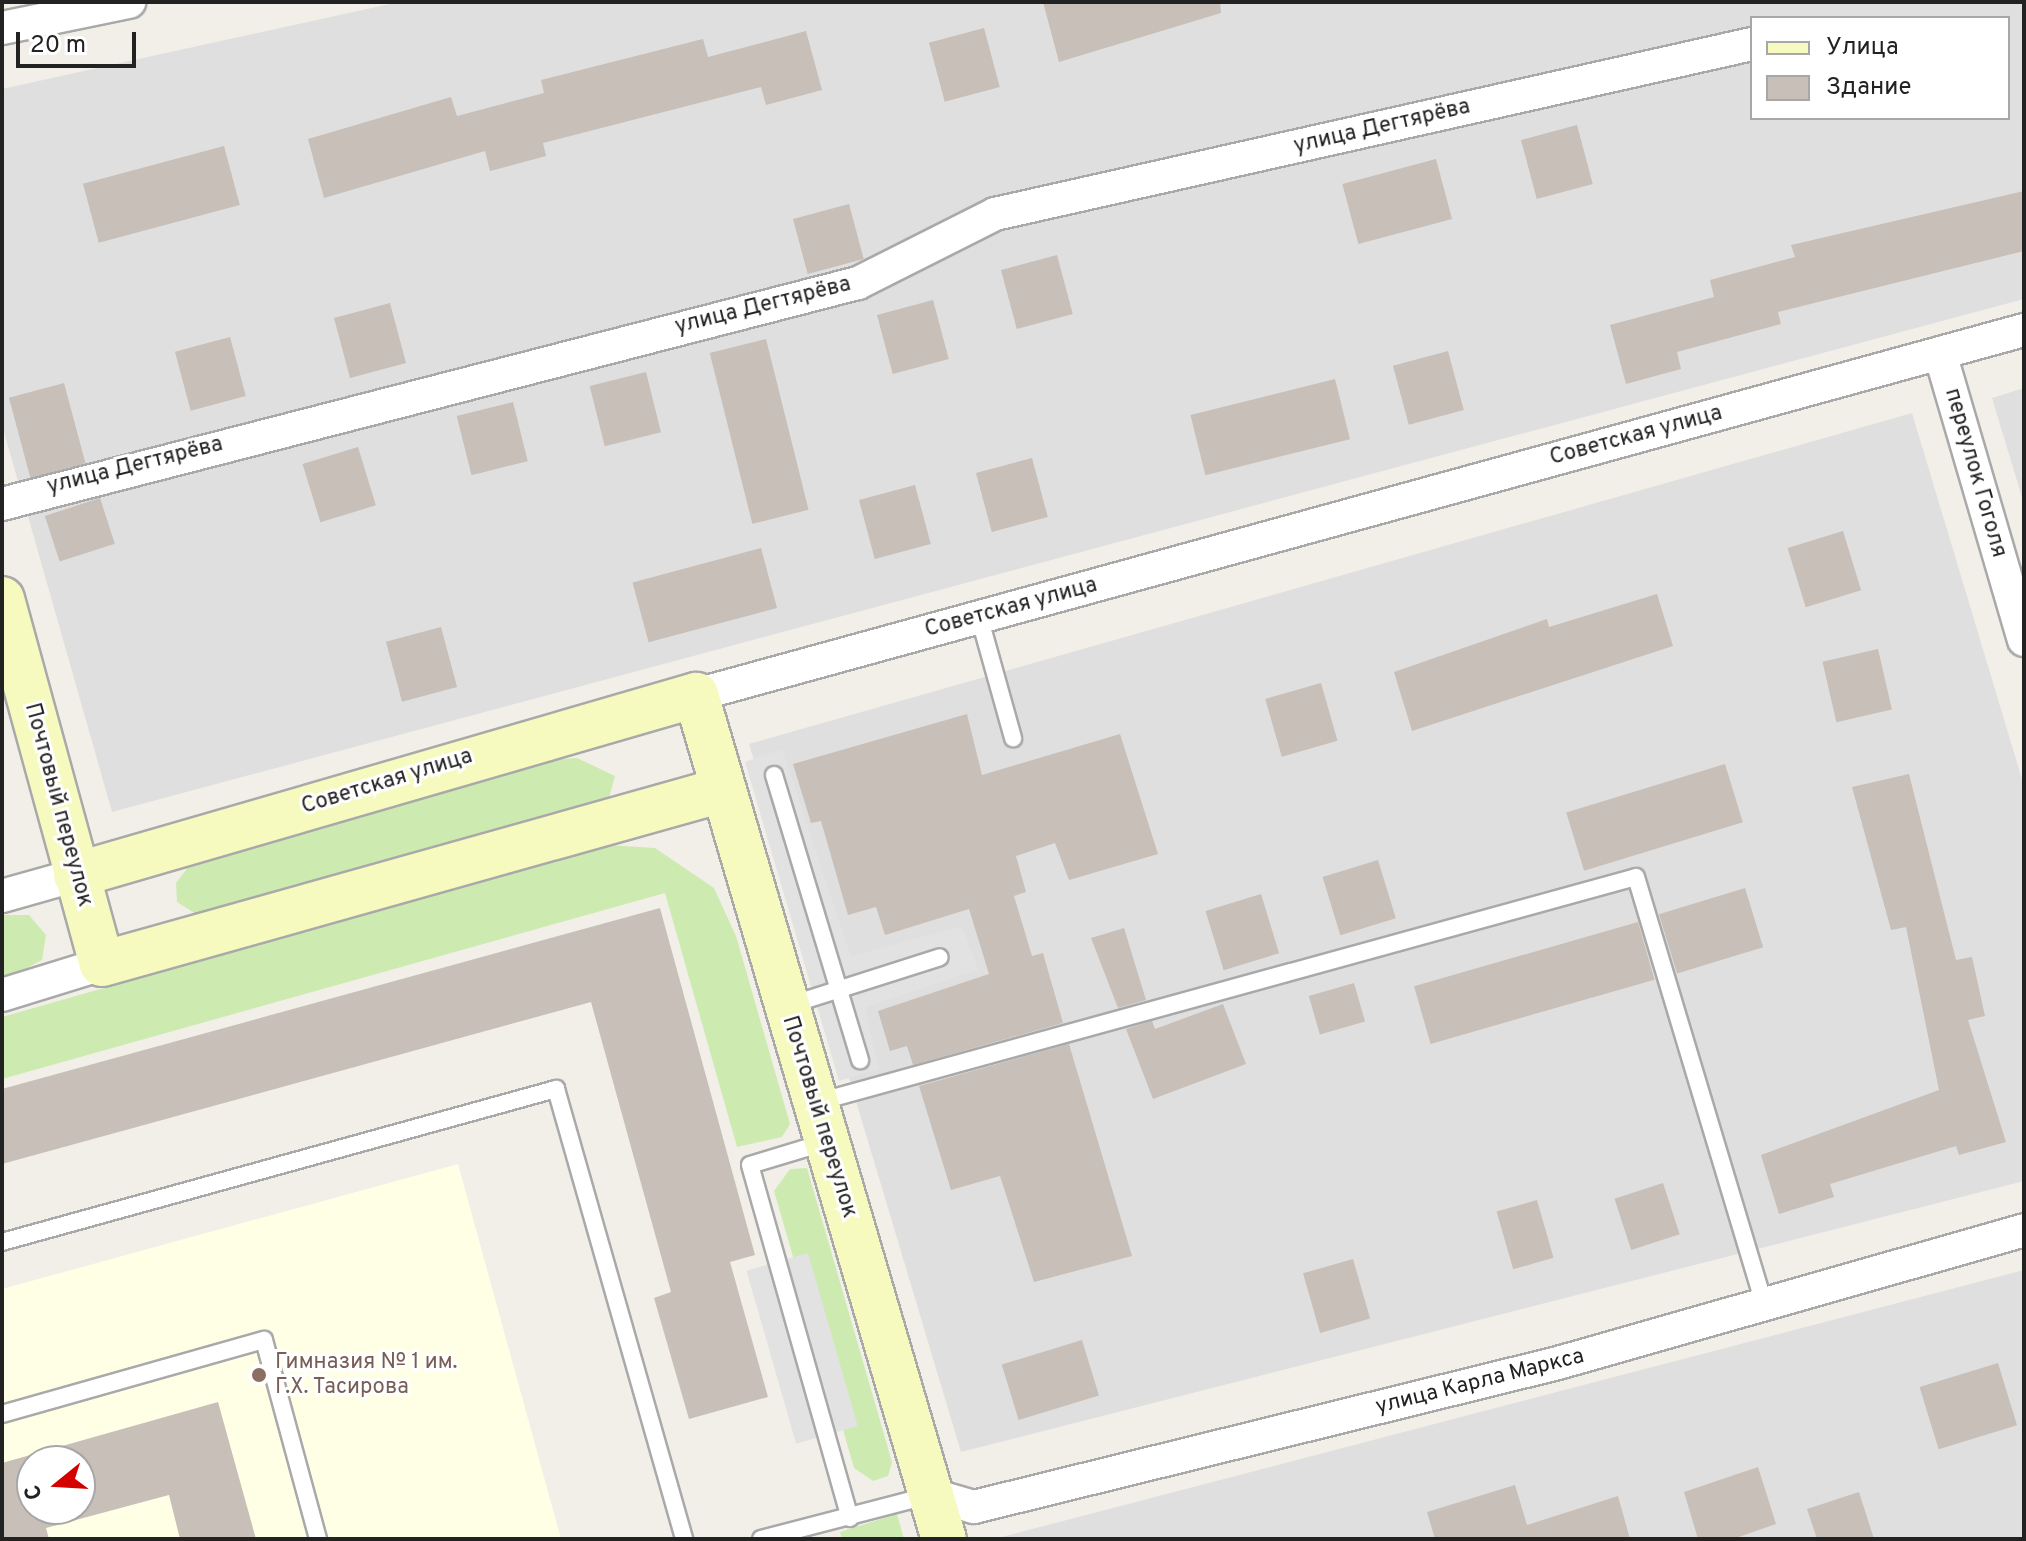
<!DOCTYPE html>
<html>
<head>
<meta charset="utf-8">
<style>
  body { margin:0 }
  #map { position:relative; width:2026px; height:1541px; overflow:hidden; background:#f2efe9; font-family:Overpass,sans-serif }
  div>[style] { position:absolute }
  .residential>* { inset:0; background:#e0dfdf }
  .education>* { inset:0; background:#ffffe5 }
  .grass>* { inset:0; background:#cdebb0 }
  .parking>* { inset:0; background:#e2e2e2; transform-origin:0 0 }
  .building>* { inset:0; background:#c7bfb8; transform-origin:0 0 }
  .roads { filter:drop-shadow(2px 0 #a9a9a9) drop-shadow(-2px 0 #a9a9a9) drop-shadow(0 2px #a9a9a9) drop-shadow(0 -2px #a9a9a9) }
  .service>* { height:16px; margin:-8px; padding:0 8px; transform-origin:8px; border-radius:8px; background:#fff }
  .minor>* { height:32px; margin:-16px; padding:0 16px; transform-origin:16px; border-radius:16px; background:#fff }
  .secondary>* { height:44px; margin:-22px; padding:0 22px; transform-origin:22px; border-radius:22px; background:#f7fabf }
  .dots>* { width:22px; height:22px; translate:-50% -50%; box-sizing:border-box; border:4px solid #fff; border-radius:50% }
  span { translate:-50% -50%; white-space:nowrap; text-align:center; line-height:1.15; -webkit-text-stroke:6px #fff; paint-order:stroke }
  .street-label { font-size:22px; color:#222 }
  .education-label { font-size:22px; color:#785e54 }
  .left { translate:0 -50%; text-align:left }
  .frame { position:absolute; inset:0; border:4px solid #222; pointer-events:none }
  .legend { position:absolute; left:1750px; top:16px; width:260px; height:104px; box-sizing:border-box; background:#fff; border:2px solid #a7a7a7; margin:0; padding:10px 14px; list-style:none; font-size:24px; color:#222 }
  .legend li { display:flex; align-items:center; gap:16px; height:40px }
  .legend b { width:40px; border:2px solid #a7a7a7 }
  .north { position:absolute; left:16px; top:1445px; width:80px; height:80px; box-sizing:border-box; background:#fff; border:2px solid #a7a7a7; border-radius:50%; rotate:252deg; font-size:22px; font-weight:700; line-height:32px; text-align:center; color:#222 }
  .north::after { content:''; display:block; margin:auto; width:28px; height:36px; background:#d40000; clip-path:polygon(50% 0,100% 100%,50% 72%,0 100%) }
  .scale { position:absolute; left:16px; top:32px; width:120px; height:36px; box-sizing:border-box; border:4px solid #222; border-top:0; padding-left:10px; font-size:24px; line-height:28px; white-space:nowrap; color:#222; -webkit-text-stroke:6px #fff; paint-order:stroke }
</style>
</head>
<body>
<div id="map">
  <div class="residential">
    <div style="clip-path:polygon(evenodd,399px 2px,2024px 2px,2024px 299px,112px 812px,2px 425px,2px 89px,399px 2px,1752px 18px,2008px 18px,2008px 118px,1752px 118px,1752px 18px)"></div>
    <div style="clip-path:polygon(2024px 388px,2024px 504px,1992px 398px)"></div>
    <div style="clip-path:polygon(1912px 413px,2024px 786px,2024px 1181px,961px 1452px,749px 744px)"></div>
    <div style="clip-path:polygon(2024px 1270px,2024px 1539px,994px 1539px)"></div>
  </div>
  <div class="education">
    <div style="clip-path:polygon(evenodd,458px 1164px,561px 1539px,2px 1539px,2px 1289px,458px 1164px,32px 1461px,80px 1461px,80px 1509px,32px 1509px,32px 1461px)"></div>
  </div>
  <div class="grass">
    <div style="clip-path:polygon(577px 758px,615px 776px,609px 798px,215px 915px,196px 914px,177px 902px,176px 883px,195px 858px,544px 760px)"></div>
    <div style="clip-path:polygon(607px 845px,655px 848px,714px 888px,736px 936px,790px 1124px,782px 1137px,737px 1147px,665px 893px,2px 1079px,2px 1017px)"></div>
    <div style="clip-path:polygon(2px 915px,29px 915px,46px 935px,42px 960px,2px 981px)"></div>
    <div style="clip-path:polygon(807px 1168px,892px 1462px,888px 1476px,873px 1481px,854px 1468px,774px 1191px,790px 1169px)"></div>
    <div style="clip-path:polygon(897px 1514px,904px 1539px,842px 1539px,840px 1532px)"></div>
  </div>
  <div class="parking">
    <div style="clip-path:polygon(782px 749px,851px 956px,962px 926px,978px 970px,865px 1007px,879px 1069px,839px 1081px,745px 762px)"></div>
    <div style="left:808px;top:1253px;width:180px;height:64px;rotate:74deg"></div>
  </div>
  <div class="building">
    <div style="clip-path:polygon(1043px 2px,1220px 2px,1221px 13px,1059px 62px)"></div>
    <div style="left:984px;top:28px;width:61px;height:57px;rotate:75deg"></div>
    <div style="clip-path:polygon(806px 31px,822px 90px,766px 105px,761px 87px,543px 143px,546px 156px,490px 171px,485px 151px,324px 198px,308px 139px,451px 97px,457px 116px,544px 93px,541px 80px,703px 39px,708px 57px)"></div>
    <div style="left:1577px;top:125px;width:61px;height:58px;rotate:75deg"></div>
    <div style="left:224px;top:146px;width:61px;height:146px;rotate:75deg"></div>
    <div style="left:1436px;top:159px;width:62px;height:97px;rotate:75deg"></div>
    <div style="clip-path:polygon(2024px 191px,2024px 251px,1778px 312px,1781px 324px,1677px 352px,1681px 369px,1626px 384px,1610px 325px,1714px 297px,1710px 280px,1795px 257px,1791px 245px)"></div>
    <div style="left:849px;top:204px;width:57px;height:58px;rotate:75deg"></div>
    <div style="left:1057px;top:255px;width:61px;height:58px;rotate:75deg"></div>
    <div style="left:933px;top:300px;width:61px;height:58px;rotate:75deg"></div>
    <div style="left:390px;top:303px;width:62px;height:58px;rotate:75deg"></div>
    <div style="left:230px;top:337px;width:61px;height:57px;rotate:75deg"></div>
    <div style="left:766px;top:339px;width:176px;height:58px;rotate:76deg"></div>
    <div style="left:1448px;top:351px;width:61px;height:57px;rotate:75deg"></div>
    <div style="left:646px;top:372px;width:62px;height:58px;rotate:76deg"></div>
    <div style="left:1335px;top:379px;width:62px;height:149px;rotate:76deg"></div>
    <div style="left:64px;top:383px;width:83px;height:57px;rotate:75deg"></div>
    <div style="left:513px;top:402px;width:61px;height:58px;rotate:76deg"></div>
    <div style="left:358px;top:447px;width:61px;height:58px;rotate:73deg"></div>
    <div style="left:1032px;top:458px;width:61px;height:58px;rotate:75deg"></div>
    <div style="left:915px;top:485px;width:61px;height:58px;rotate:75deg"></div>
    <div style="left:100px;top:498px;width:48px;height:58px;rotate:72deg"></div>
    <div style="left:1843px;top:531px;width:62px;height:58px;rotate:73deg"></div>
    <div style="left:761px;top:548px;width:62px;height:133px;rotate:75deg"></div>
    <div style="clip-path:polygon(1657px 594px,1673px 646px,1412px 731px,1394px 672px,1547px 619px,1549px 627px)"></div>
    <div style="left:441px;top:627px;width:62px;height:57px;rotate:75deg"></div>
    <div style="left:1878px;top:649px;width:62px;height:57px;rotate:77deg"></div>
    <div style="left:1321px;top:683px;width:60px;height:58px;rotate:74deg"></div>
    <div style="clip-path:polygon(967px 714px,982px 775px,1120px 734px,1158px 854px,1069px 880px,1055px 843px,1016px 856px,1026px 892px,1014px 896px,1032px 956px,1043px 953px,1063px 1023px,913px 1065px,907px 1046px,890px 1051px,878px 1011px,989px 974px,969px 909px,885px 935px,876px 907px,848px 915px,821px 821px,811px 823px,793px 764px)"></div>
    <div style="left:1725px;top:764px;width:61px;height:166px;rotate:73deg"></div>
    <div style="clip-path:polygon(1909px 774px,1956px 960px,1972px 957px,1985px 1016px,1968px 1020px,2006px 1142px,1959px 1155px,1956px 1146px,1830px 1184px,1834px 1197px,1779px 1214px,1761px 1155px,1939px 1090px,1906px 927px,1891px 930px,1852px 787px)"></div>
    <div style="left:1378px;top:860px;width:61px;height:58px;rotate:73deg"></div>
    <div style="left:1745px;top:888px;width:62px;height:90px;rotate:73deg"></div>
    <div style="left:1261px;top:894px;width:62px;height:58px;rotate:73deg"></div>
    <div style="clip-path:polygon(660px 908px,755px 1255px,730px 1262px,768px 1397px,689px 1419px,654px 1298px,671px 1292px,591px 1002px,2px 1164px,2px 1089px)"></div>
    <div style="left:1638px;top:922px;width:60px;height:233px;rotate:74deg"></div>
    <div style="clip-path:polygon(1124px 928px,1146px 1000px,1118px 1008px,1091px 938px)"></div>
    <div style="left:1354px;top:983px;width:40px;height:47px;rotate:74deg"></div>
    <div style="clip-path:polygon(1223px 1004px,1246px 1064px,1153px 1099px,1126px 1029px,1152px 1021px,1155px 1029px)"></div>
    <div style="clip-path:polygon(1069px 1044px,1132px 1256px,1034px 1282px,1000px 1176px,951px 1190px,919px 1086px)"></div>
    <div style="left:1663px;top:1183px;width:54px;height:51px;rotate:72deg"></div>
    <div style="left:1537px;top:1200px;width:60px;height:42px;rotate:74deg"></div>
    <div style="left:1353px;top:1259px;width:62px;height:52px;rotate:74deg"></div>
    <div style="left:1082px;top:1340px;width:58px;height:84px;rotate:73deg"></div>
    <div style="left:1998px;top:1363px;width:65px;height:82px;rotate:73deg"></div>
    <div style="clip-path:polygon(evenodd,218px 1402px,256px 1539px,180px 1539px,169px 1495px,46px 1528px,49px 1539px,2px 1539px,2px 1463px,218px 1402px,32px 1461px,80px 1461px,80px 1509px,32px 1509px,32px 1461px)"></div>
    <div style="clip-path:polygon(1758px 1467px,1776px 1524px,1733px 1539px,1698px 1539px,1684px 1492px)"></div>
    <div style="clip-path:polygon(1515px 1485px,1527px 1525px,1618px 1496px,1630px 1539px,1435px 1539px,1427px 1512px)"></div>
    <div style="clip-path:polygon(1859px 1492px,1874px 1539px,1817px 1539px,1807px 1509px)"></div>
  </div>
  <div class="roads">
    <div class="service">
      <div style="left:979px;top:616px;width:127px;rotate:74.4deg"></div>
      <div style="left:774px;top:775px;width:298px;rotate:73.2deg"></div>
      <div style="left:790px;top:1005px;width:157px;rotate:-17.7deg"></div>
      <div style="left:818px;top:1102px;width:848px;rotate:-15.38deg"></div>
      <div style="left:1636px;top:877px;width:446px;rotate:73.3deg"></div>
      <div style="left:826px;top:1142px;width:79px;rotate:163.2deg"></div>
      <div style="left:750px;top:1165px;width:367px;rotate:74.2deg"></div>
      <div style="left:2px;top:1242px;width:575px;rotate:-15.44deg"></div>
      <div style="left:556px;top:1089px;width:468px;rotate:74.1deg"></div>
      <div style="left:2px;top:1414px;width:272px;rotate:-15.8deg"></div>
      <div style="left:264px;top:1340px;width:206px;rotate:74.8deg"></div>
      <div style="left:761px;top:1539px;width:175px;rotate:-14.6deg"></div>
    </div>
    <div class="minor">
      <div style="left:2px;top:28px;width:130px;rotate:-11.6deg"></div>
      <div style="left:1940px;top:353px;width:299px;rotate:73.7deg"></div>
      <div style="left:2px;top:504px;width:884px;rotate:-14.48deg"></div>
      <div style="left:858px;top:283px;width:153px;rotate:-26.7deg"></div>
      <div style="left:995px;top:214px;width:776px;rotate:-12.66deg"></div>
      <div style="left:696px;top:695px;width:1377px;rotate:-15.37deg"></div>
      <div style="left:2px;top:896px;width:77px;rotate:-15.8deg"></div>
      <div style="left:2px;top:995px;width:105px;rotate:-17.2deg"></div>
      <div style="left:932px;top:1495px;width:44px;rotate:15.9deg"></div>
      <div style="left:974px;top:1507px;width:601px;rotate:-13.85deg"></div>
      <div style="left:1558px;top:1363px;width:485px;rotate:-15.9deg"></div>
    </div>
    <div class="secondary">
      <div style="left:2px;top:599px;width:378px;rotate:74.7deg"></div>
      <div style="left:102px;top:964px;width:644px;rotate:-15.68deg"></div>
      <div style="left:76px;top:875px;width:646px;rotate:-16.19deg"></div>
      <div style="left:696px;top:695px;width:880px;rotate:73.63deg"></div>
    </div>
  </div>
  <div class="dots">
    <div style="left:259px;top:1375px;background:#8d6e63"></div>
  </div>
  <div class="street-label">
    <span style="left:1382px;top:127px;rotate:-13deg">улица Дегтярёва</span>
    <span style="left:763px;top:306px;rotate:-14deg">улица Дегтярёва</span>
    <span style="left:1636px;top:436px;rotate:-15deg">Советская улица</span>
    <span style="left:135px;top:466px;rotate:-14deg">улица Дегтярёва</span>
    <span style="left:1975px;top:473px;rotate:74deg">переулок Гоголя</span>
    <span style="left:1011px;top:608px;rotate:-15deg">Советская улица</span>
    <span style="left:387px;top:782px;rotate:-17deg">Советская улица</span>
    <span style="left:58px;top:805px;rotate:75deg">Почтовый переулок</span>
    <span style="left:819px;top:1117px;rotate:73deg">Почтовый переулок</span>
    <span style="left:1480px;top:1382px;rotate:-14deg">улица Карла Маркса</span>
  </div>
  <div class="education-label">
    <span class="left" style="left:275px;top:1375px">Гимназия № 1 им.<br>Г.Х. Тасирова</span>
  </div>
  <div class="frame"></div>
  <ul class="legend">
  <li><b style="height:10px;background:#f7fabf"></b>Улица</li>
  <li><b style="height:22px;background:#c7bfb8"></b>Здание</li>
  </ul>
  <div class="north">С</div>
  <div class="scale">20 m</div>
</div>
</body>
</html>
